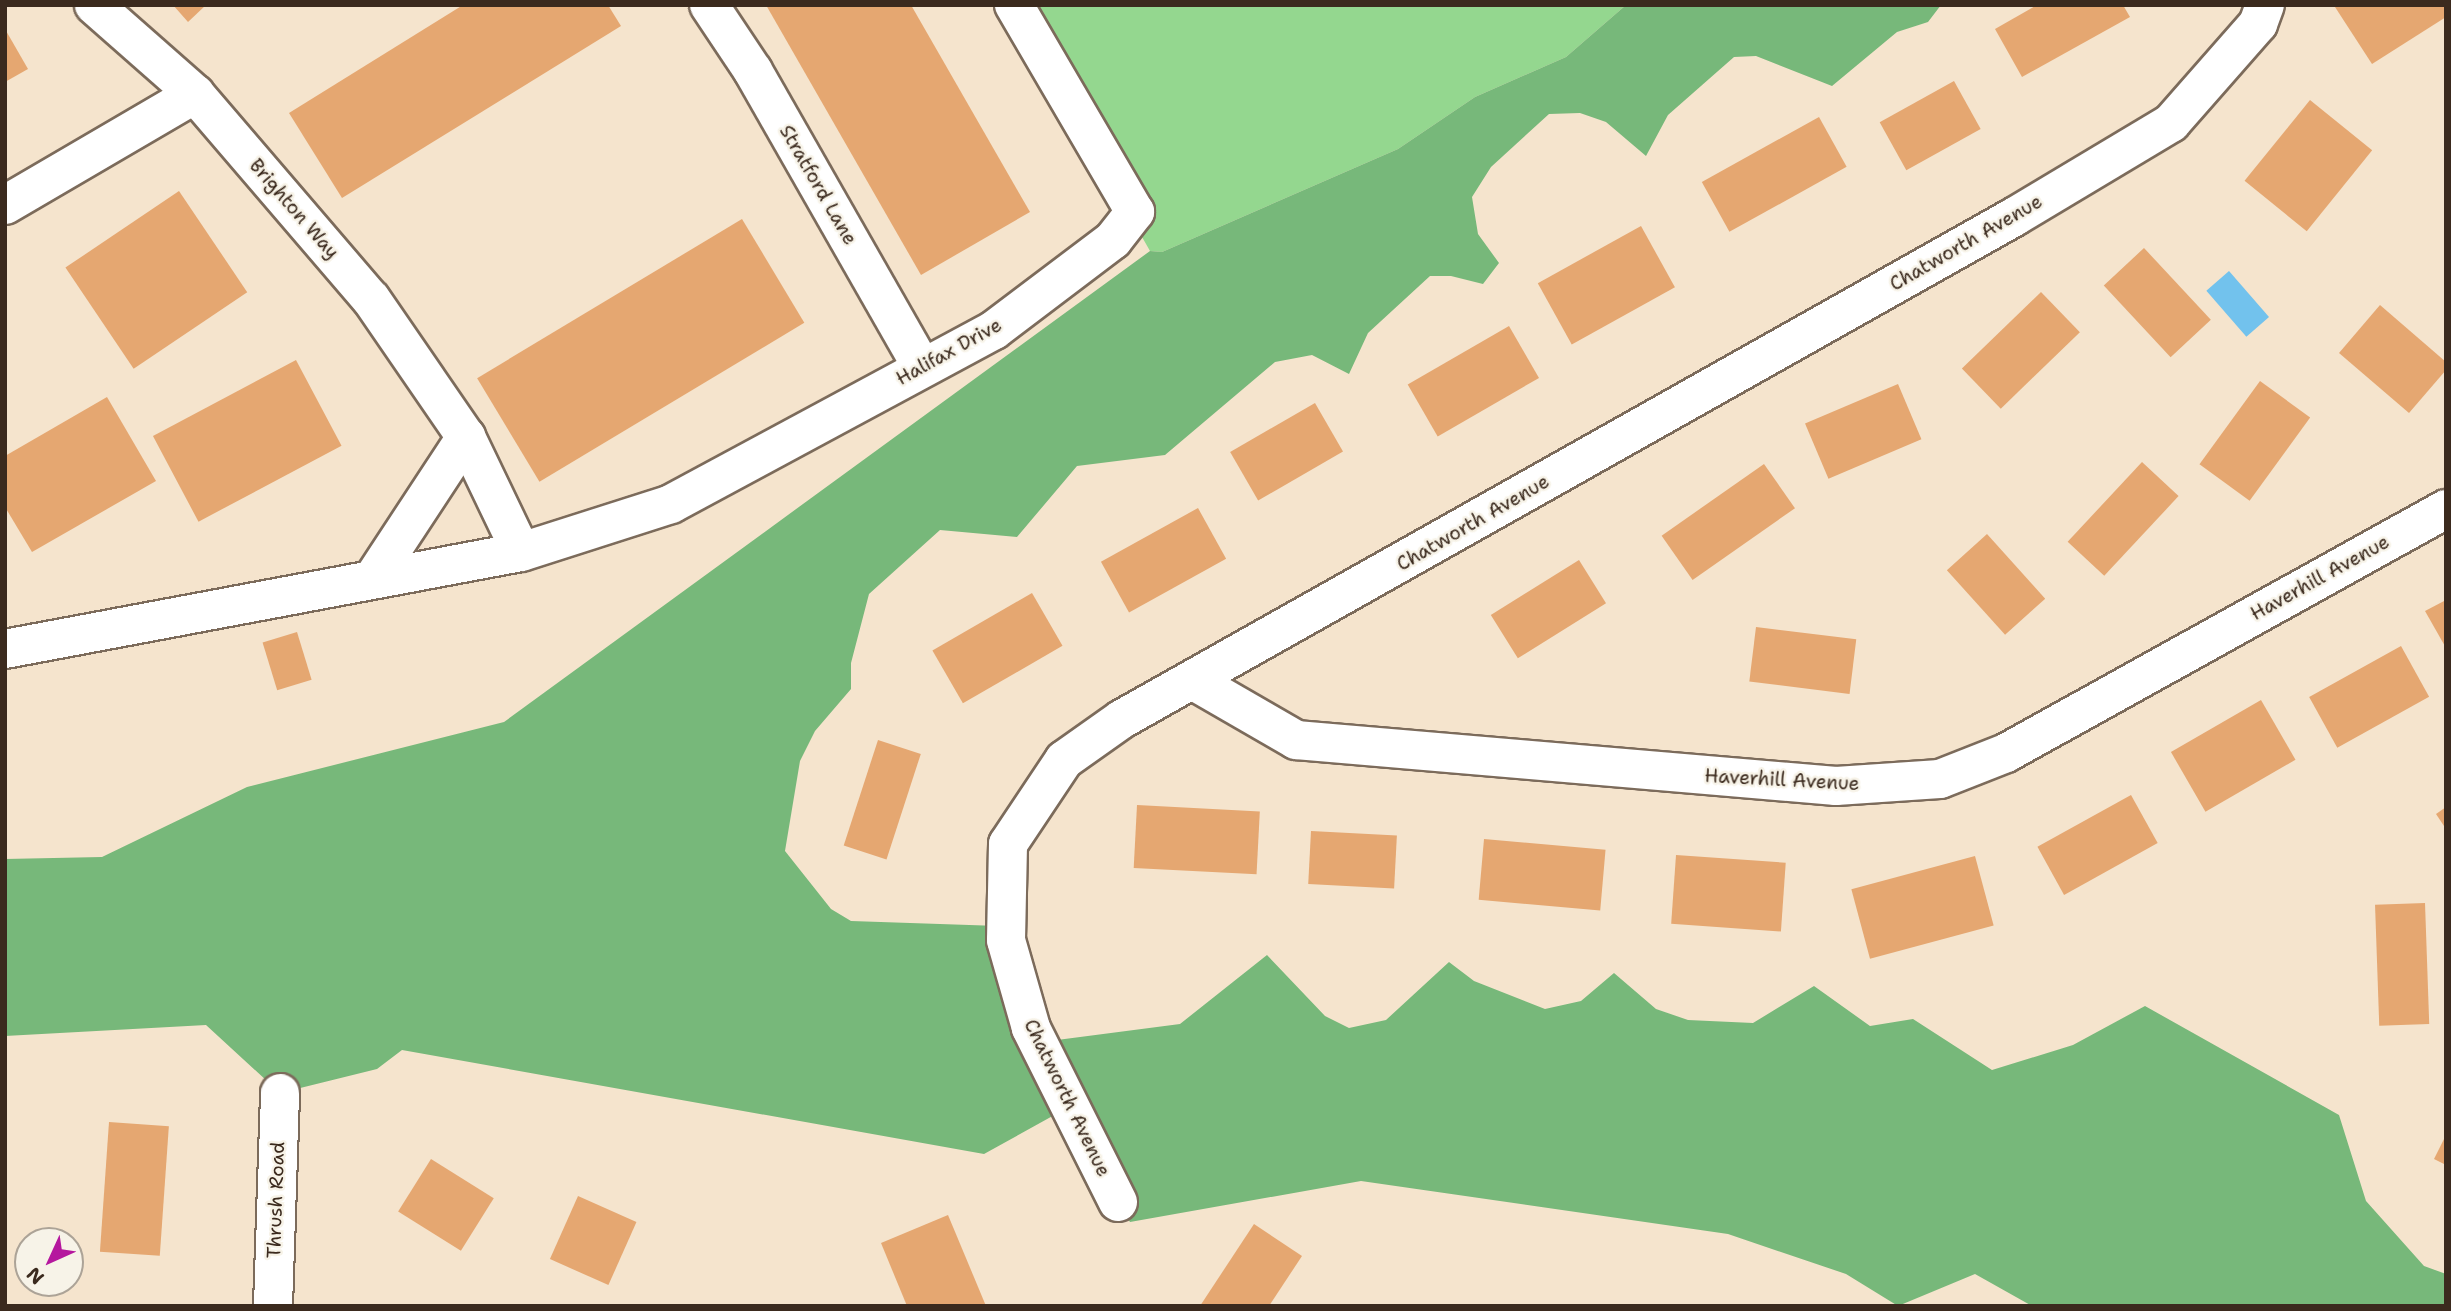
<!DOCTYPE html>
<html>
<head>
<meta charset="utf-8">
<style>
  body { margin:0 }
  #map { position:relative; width:2451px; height:1311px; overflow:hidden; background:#f5e4cd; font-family:"Shantell Sans",sans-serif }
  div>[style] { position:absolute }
  .green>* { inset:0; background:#94d78f }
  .forest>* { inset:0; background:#77b87a }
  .water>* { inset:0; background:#72c2ed; transform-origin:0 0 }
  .building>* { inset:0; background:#e5a771; transform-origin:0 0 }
  .roads { filter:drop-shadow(2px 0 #7c6b5b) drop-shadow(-2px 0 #7c6b5b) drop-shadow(0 2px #7c6b5b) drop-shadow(0 -2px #7c6b5b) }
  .minor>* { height:38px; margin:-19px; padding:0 19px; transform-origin:19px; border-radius:19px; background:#fff }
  span { translate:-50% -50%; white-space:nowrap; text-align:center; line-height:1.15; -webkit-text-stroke:5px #f7f3e8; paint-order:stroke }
  .street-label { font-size:19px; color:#3b2a1e }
  .frame { position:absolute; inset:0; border:7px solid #3b2a1e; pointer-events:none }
  .north { position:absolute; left:14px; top:1227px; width:70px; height:70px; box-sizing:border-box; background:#f7f3e8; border:2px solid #aca397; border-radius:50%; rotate:225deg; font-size:19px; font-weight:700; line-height:28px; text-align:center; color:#3b2a1e }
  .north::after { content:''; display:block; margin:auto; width:24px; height:32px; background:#b5179e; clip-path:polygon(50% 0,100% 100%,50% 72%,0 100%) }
</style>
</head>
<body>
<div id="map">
  <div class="green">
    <div style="clip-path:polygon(1010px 5px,1626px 5px,1566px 57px,1475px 97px,1398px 149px,1162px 252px,1150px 251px)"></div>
  </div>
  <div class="forest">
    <div style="clip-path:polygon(1626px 5px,1941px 5px,1928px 22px,1897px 32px,1832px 86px,1756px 56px,1734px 57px,1668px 115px,1646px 156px,1606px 122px,1580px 113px,1549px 114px,1491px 167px,1472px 197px,1478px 234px,1499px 263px,1483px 284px,1451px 276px,1430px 276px,1368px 333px,1349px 374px,1312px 355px,1275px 362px,1165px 455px,1077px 466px,1017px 537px,940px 530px,869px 594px,851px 663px,851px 689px,815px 731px,800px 761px,785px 851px,831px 909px,851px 921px,999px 926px,1034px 1043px,1180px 1024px,1267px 955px,1325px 1016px,1349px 1028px,1386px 1020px,1449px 962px,1474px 981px,1545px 1009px,1581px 1001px,1614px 973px,1656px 1009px,1688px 1020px,1753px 1023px,1814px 986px,1870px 1026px,1913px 1019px,1992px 1070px,2073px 1045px,2145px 1006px,2339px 1115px,2366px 1201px,2424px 1266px,2446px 1274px,2446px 1306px,2032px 1306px,1975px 1274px,1898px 1306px,1846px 1274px,1728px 1234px,1361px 1181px,1130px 1222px,1058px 1113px,984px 1154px,402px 1050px,377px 1069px,280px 1093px,206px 1025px,5px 1036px,5px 859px,102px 857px,247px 787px,504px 722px,1150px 251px,1162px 252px,1398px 149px,1475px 97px,1566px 57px)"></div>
  </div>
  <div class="water">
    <div style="left:2229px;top:271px;width:61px;height:30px;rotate:49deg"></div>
  </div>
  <div class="building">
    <div style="clip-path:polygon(173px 5px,206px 5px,188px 22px)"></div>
    <div style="clip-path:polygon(463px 5px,608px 5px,621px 26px,342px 198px,289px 113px)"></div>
    <div style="clip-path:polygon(766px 5px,911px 5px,1030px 212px,921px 275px)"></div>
    <div style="clip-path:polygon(2037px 5px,2123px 5px,2130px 17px,2022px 77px,1995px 29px)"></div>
    <div style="clip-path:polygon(2338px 5px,2446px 5px,2446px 17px,2372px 64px,2335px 7px)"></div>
    <div style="clip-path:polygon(5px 29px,28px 69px,5px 82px)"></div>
    <div style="left:1954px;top:81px;width:55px;height:85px;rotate:61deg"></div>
    <div style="left:2310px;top:100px;width:80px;height:104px;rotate:39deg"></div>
    <div style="left:1819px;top:117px;width:57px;height:134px;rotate:61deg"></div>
    <div style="left:179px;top:191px;width:122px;height:137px;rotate:56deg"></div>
    <div style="left:742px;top:219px;width:121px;height:309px;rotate:59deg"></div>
    <div style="left:1641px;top:226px;width:70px;height:118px;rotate:61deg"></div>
    <div style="left:2144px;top:248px;width:98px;height:55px;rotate:47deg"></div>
    <div style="left:2041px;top:292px;width:56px;height:110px;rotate:46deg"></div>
    <div style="clip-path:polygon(2380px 305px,2446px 362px,2446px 370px,2409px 413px,2339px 353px)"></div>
    <div style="left:1509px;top:326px;width:60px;height:117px;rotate:60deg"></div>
    <div style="left:296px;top:360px;width:97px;height:162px;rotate:62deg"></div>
    <div style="left:2260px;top:381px;width:62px;height:103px;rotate:36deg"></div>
    <div style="left:1898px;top:384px;width:60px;height:101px;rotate:67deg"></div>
    <div style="clip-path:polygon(107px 397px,156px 481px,32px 552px,5px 507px,5px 456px)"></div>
    <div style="left:1315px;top:403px;width:56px;height:98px;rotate:60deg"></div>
    <div style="left:2142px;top:462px;width:50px;height:109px;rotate:43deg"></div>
    <div style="left:1764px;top:464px;width:54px;height:125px;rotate:55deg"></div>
    <div style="left:1198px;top:508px;width:58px;height:111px;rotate:61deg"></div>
    <div style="left:1987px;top:534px;width:87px;height:54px;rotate:48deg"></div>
    <div style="left:1579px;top:560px;width:51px;height:104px;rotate:58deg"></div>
    <div style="left:1032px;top:593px;width:61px;height:115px;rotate:60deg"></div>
    <div style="clip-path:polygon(2446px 600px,2446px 648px,2425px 611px)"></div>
    <div style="left:1756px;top:627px;width:101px;height:55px;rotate:7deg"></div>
    <div style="left:297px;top:632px;width:50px;height:36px;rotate:73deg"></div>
    <div style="left:2401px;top:646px;width:58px;height:105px;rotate:61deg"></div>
    <div style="left:2261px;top:700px;width:69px;height:104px;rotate:60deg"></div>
    <div style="left:878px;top:740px;width:45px;height:111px;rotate:18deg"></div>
    <div style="left:2131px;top:795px;width:55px;height:107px;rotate:61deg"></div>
    <div style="left:1137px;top:805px;width:123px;height:63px;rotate:3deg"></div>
    <div style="clip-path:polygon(2446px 807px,2446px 829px,2436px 814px)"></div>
    <div style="left:1311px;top:831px;width:86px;height:53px;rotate:3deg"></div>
    <div style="left:1484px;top:839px;width:122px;height:61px;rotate:5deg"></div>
    <div style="left:1676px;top:855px;width:110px;height:69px;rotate:4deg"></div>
    <div style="left:1975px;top:856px;width:72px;height:128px;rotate:75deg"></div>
    <div style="left:2425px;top:903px;width:121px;height:50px;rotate:88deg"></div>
    <div style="left:109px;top:1122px;width:60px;height:130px;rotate:4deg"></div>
    <div style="clip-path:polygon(2446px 1135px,2446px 1165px,2434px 1159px)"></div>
    <div style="left:431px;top:1159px;width:74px;height:62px;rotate:32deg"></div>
    <div style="left:578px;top:1196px;width:64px;height:69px;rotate:24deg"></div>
    <div style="clip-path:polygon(948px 1215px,986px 1306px,907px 1306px,881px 1243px)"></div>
    <div style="clip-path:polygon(1254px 1224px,1302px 1256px,1269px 1306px,1200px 1306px)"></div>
  </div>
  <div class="roads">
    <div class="minor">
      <div style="left:94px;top:5px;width:135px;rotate:41.4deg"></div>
      <div style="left:195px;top:94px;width:270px;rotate:49.4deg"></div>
      <div style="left:371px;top:299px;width:168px;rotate:55.5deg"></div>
      <div style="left:466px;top:437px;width:127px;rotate:64.4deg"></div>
      <div style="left:709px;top:5px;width:79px;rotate:56.3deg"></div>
      <div style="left:753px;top:71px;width:341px;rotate:60.3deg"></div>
      <div style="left:5px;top:205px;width:220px;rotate:-30.3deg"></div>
      <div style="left:374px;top:577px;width:168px;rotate:-56.7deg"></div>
      <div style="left:5px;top:649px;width:525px;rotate:-10.65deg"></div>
      <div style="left:521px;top:552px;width:157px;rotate:-17.7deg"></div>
      <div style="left:671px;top:504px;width:367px;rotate:-28.3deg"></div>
      <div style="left:994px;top:330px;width:149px;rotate:-37.1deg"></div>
      <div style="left:1113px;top:240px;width:36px;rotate:-52deg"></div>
      <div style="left:1135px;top:212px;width:240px;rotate:-120.3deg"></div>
      <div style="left:1194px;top:681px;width:118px;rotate:30deg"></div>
      <div style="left:1296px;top:740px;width:542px;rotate:4.87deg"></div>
      <div style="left:1836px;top:786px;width:104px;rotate:-3.9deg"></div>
      <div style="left:1940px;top:779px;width:71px;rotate:-21.5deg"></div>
      <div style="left:2006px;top:753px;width:503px;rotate:-29.01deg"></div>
      <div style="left:1118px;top:1202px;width:195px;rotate:-116.6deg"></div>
      <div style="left:1031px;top:1028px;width:91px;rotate:-105.9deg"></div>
      <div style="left:1006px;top:940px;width:96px;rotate:-88.8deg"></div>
      <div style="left:1008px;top:844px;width:101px;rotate:-56.3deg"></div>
      <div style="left:1064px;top:760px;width:71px;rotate:-35.3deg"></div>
      <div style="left:1122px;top:719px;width:1024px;rotate:-29.37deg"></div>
      <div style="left:2014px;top:217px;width:183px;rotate:-30.9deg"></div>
      <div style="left:2171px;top:123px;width:132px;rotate:-48.7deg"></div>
      <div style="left:2258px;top:24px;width:20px;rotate:-70deg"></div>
      <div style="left:273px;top:1306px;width:213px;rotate:-88.1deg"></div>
    </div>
  </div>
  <div class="street-label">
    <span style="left:818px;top:185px;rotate:60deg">Stratford Lane</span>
    <span style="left:294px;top:209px;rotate:49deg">Brighton Way</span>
    <span style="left:1966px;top:243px;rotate:-30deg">Chatworth Avenue</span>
    <span style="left:949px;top:352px;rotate:-29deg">Halifax Drive</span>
    <span style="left:1473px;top:523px;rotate:-30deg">Chatworth Avenue</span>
    <span style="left:2320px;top:578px;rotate:-29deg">Haverhill Avenue</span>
    <span style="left:1782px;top:780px;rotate:3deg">Haverhill Avenue</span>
    <span style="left:1067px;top:1098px;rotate:64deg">Chatworth Avenue</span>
    <span style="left:276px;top:1200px;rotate:-88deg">Thrush Road</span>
  </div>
  <div class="frame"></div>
  <div class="north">N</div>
</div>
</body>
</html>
